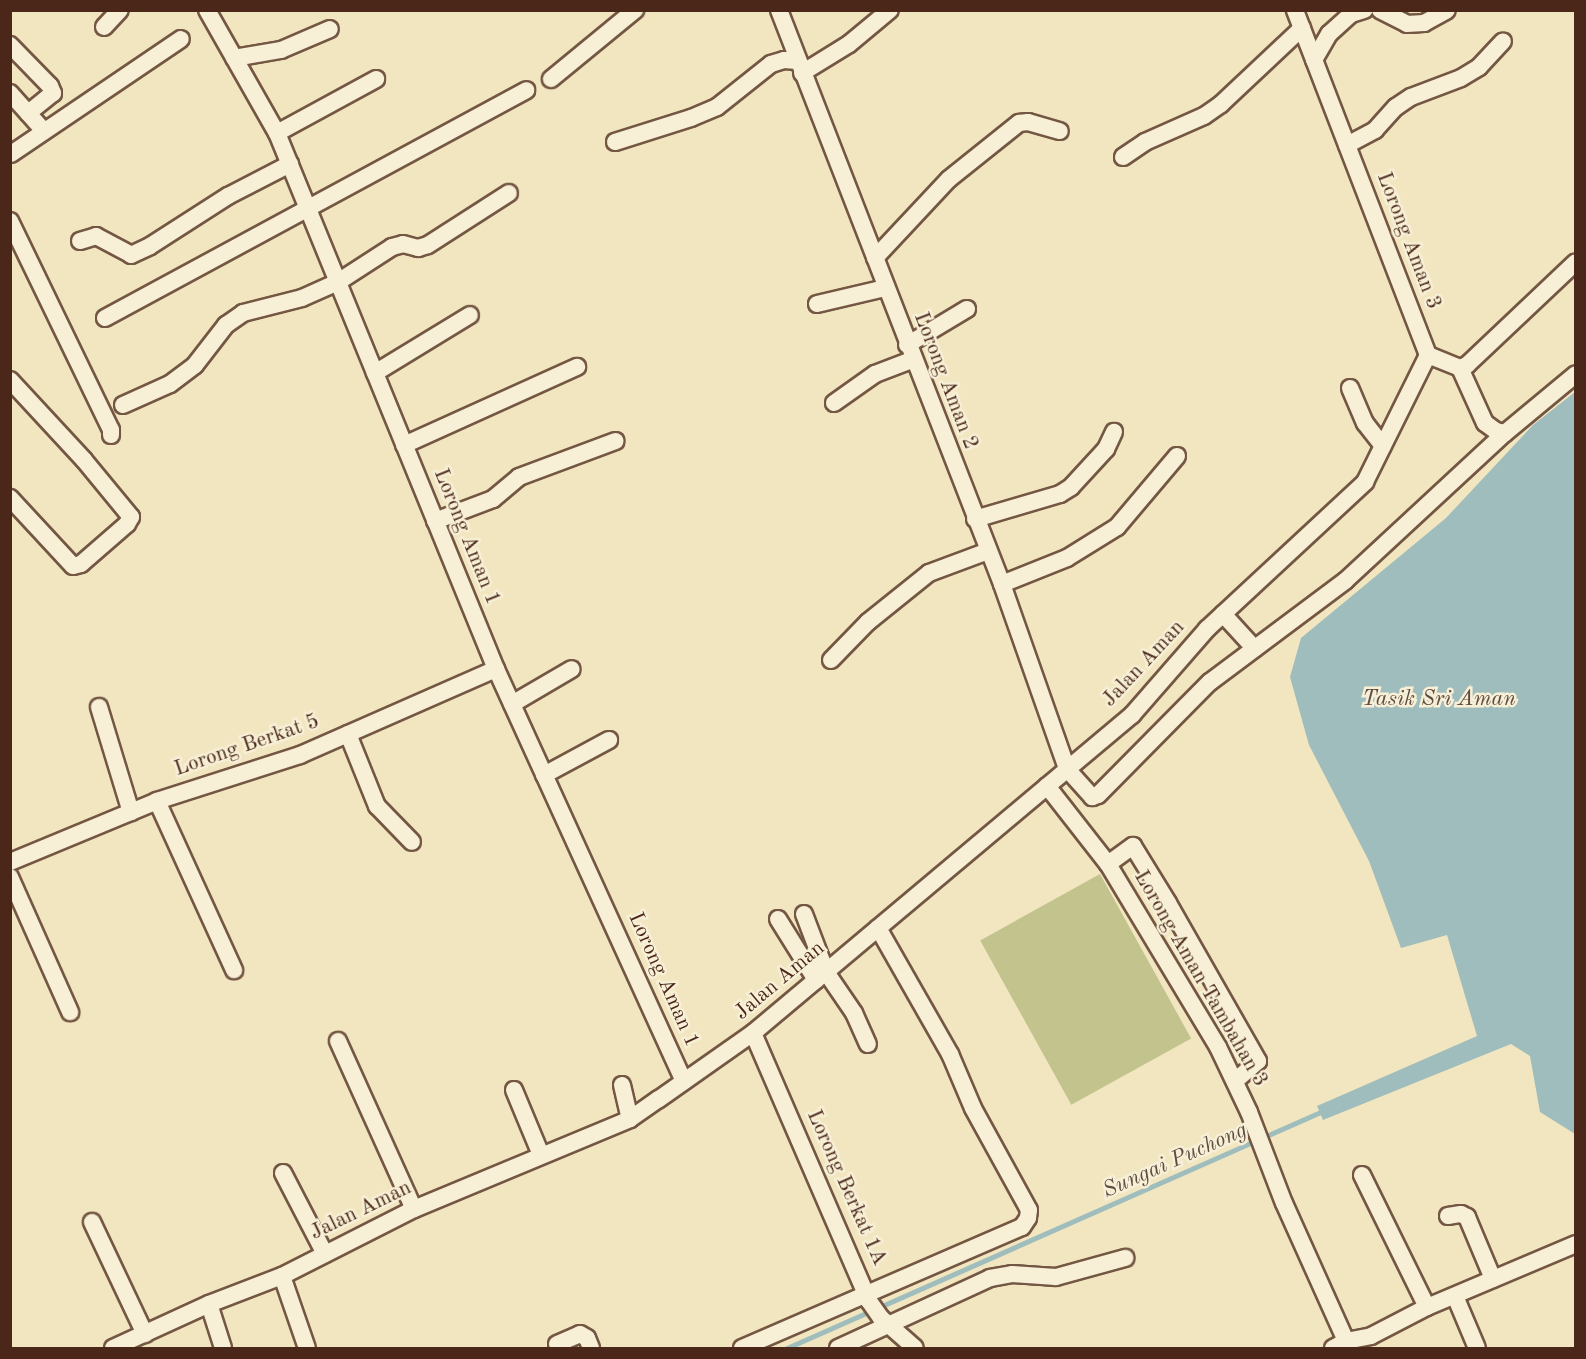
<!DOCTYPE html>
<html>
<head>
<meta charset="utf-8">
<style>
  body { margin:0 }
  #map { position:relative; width:1586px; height:1359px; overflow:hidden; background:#f2e6c0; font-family:"Old Standard TT",serif }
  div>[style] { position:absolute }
  .green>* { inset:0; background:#c2c38d; transform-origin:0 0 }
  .water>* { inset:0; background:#9fbdbc }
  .stream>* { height:4.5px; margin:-2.25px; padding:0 2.25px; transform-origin:2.25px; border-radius:2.25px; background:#9fbdbc }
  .roads { filter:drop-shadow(2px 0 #745743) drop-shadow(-2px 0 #745743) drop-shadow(0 2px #745743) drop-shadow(0 -2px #745743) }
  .minor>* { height:16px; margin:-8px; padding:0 8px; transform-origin:8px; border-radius:8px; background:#f7efd6 }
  span { translate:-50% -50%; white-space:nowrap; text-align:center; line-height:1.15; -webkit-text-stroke:5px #f7efd6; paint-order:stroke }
  .street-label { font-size:21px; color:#4a2719 }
  .water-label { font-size:22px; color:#5f4c42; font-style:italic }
  .frame { position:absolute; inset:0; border:12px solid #4a2719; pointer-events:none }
</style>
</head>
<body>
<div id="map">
  <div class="green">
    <div style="left:1100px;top:874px;width:188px;height:137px;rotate:61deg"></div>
  </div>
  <div class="water">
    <div style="clip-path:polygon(1575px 392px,1575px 1134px,1540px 1112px,1530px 1056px,1511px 1044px,1323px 1120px,1317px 1106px,1477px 1036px,1447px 935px,1401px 948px,1369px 861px,1309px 745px,1290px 677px,1301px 638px,1446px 518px,1533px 425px)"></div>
  </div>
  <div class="stream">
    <div style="left:787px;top:1348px;width:588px;rotate:-23.86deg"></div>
  </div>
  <div class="roads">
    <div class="minor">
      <div style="left:207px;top:10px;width:142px;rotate:60.4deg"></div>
      <div style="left:277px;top:133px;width:579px;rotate:67.78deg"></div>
      <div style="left:496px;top:669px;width:453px;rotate:65.5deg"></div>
      <div style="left:779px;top:10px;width:616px;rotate:68.77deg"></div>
      <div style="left:1002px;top:584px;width:196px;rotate:70.6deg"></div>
      <div style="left:1067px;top:769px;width:38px;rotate:48deg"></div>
      <div style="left:1092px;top:797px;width:6px;rotate:-18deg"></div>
      <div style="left:1098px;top:795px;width:159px;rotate:-45.3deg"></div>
      <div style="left:1210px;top:682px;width:169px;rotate:-36.8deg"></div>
      <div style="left:1345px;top:581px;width:218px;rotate:-42.8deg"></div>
      <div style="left:1505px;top:433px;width:92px;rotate:-39.7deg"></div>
      <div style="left:1380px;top:10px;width:30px;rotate:27deg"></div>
      <div style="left:1407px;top:24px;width:17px;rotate:-3deg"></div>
      <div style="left:1424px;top:23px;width:26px;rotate:-29deg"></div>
      <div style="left:104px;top:27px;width:23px;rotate:-47deg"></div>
      <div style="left:10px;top:45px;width:57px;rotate:45.7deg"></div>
      <div style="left:50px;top:86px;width:8px;rotate:67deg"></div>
      <div style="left:53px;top:93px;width:32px;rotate:141deg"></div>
      <div style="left:234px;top:58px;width:48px;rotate:-9.7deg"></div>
      <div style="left:281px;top:50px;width:53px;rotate:-23.2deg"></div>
      <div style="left:1314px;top:60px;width:30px;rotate:-60deg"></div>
      <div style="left:1329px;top:34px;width:30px;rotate:-42deg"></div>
      <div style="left:1351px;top:14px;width:14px;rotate:-17deg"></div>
      <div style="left:802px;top:73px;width:55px;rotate:-31.7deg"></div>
      <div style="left:849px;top:44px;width:53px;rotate:-39.7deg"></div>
      <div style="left:551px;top:79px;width:109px;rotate:-39.4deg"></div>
      <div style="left:10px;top:93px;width:51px;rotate:48.2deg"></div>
      <div style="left:277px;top:133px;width:113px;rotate:-28.6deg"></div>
      <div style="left:615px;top:142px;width:80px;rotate:-17.5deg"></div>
      <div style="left:691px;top:118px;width:28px;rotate:-23deg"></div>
      <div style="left:717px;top:107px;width:69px;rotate:-38.5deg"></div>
      <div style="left:771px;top:64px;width:14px;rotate:-17deg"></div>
      <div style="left:784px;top:60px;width:13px;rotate:4deg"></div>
      <div style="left:1347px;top:145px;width:32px;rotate:-28deg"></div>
      <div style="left:1375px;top:130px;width:31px;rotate:-48deg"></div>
      <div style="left:1396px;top:107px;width:18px;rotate:-34deg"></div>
      <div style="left:1411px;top:97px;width:53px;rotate:-20.8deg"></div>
      <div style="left:1461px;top:78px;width:21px;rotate:-31deg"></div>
      <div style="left:1479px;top:67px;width:35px;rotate:-47deg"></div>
      <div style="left:11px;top:154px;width:205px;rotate:-34.1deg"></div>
      <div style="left:1123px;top:157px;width:27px;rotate:-34deg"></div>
      <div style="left:1145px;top:142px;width:64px;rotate:-23.8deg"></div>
      <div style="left:1204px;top:116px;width:21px;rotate:-35deg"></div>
      <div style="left:1221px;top:104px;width:111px;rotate:-43.2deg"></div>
      <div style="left:10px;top:221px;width:232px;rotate:64.2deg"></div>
      <div style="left:111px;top:430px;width:5px;rotate:90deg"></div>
      <div style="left:80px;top:241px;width:17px;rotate:-17deg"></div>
      <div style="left:96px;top:236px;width:40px;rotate:28deg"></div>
      <div style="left:131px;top:255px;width:21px;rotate:-25deg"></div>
      <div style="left:150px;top:246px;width:93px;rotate:-32.7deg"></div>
      <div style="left:228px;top:196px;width:70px;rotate:-27.3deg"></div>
      <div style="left:875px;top:258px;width:108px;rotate:-46.9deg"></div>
      <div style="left:949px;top:179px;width:90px;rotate:-38.7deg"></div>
      <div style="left:1019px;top:123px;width:9px;rotate:-6deg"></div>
      <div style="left:1028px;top:122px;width:33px;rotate:16deg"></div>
      <div style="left:817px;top:304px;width:70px;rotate:-13.2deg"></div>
      <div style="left:105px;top:318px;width:479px;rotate:-28.4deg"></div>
      <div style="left:907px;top:345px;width:70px;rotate:-31deg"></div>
      <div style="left:1428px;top:355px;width:35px;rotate:22deg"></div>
      <div style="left:1460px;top:368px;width:8px;rotate:-23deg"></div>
      <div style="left:1467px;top:365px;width:149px;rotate:-43.4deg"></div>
      <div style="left:1460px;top:368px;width:60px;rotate:65.6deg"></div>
      <div style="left:1485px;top:423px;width:14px;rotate:36deg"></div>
      <div style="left:1496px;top:431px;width:9px;rotate:13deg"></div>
      <div style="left:375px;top:373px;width:111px;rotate:-31.4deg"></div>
      <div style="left:10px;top:380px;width:109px;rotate:47.2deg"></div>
      <div style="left:84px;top:460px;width:74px;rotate:50.5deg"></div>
      <div style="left:131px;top:517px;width:8px;rotate:120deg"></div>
      <div style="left:127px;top:524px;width:61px;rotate:139deg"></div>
      <div style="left:81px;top:564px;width:8px;rotate:166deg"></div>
      <div style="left:73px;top:566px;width:93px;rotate:-132.8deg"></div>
      <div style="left:1350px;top:388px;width:38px;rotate:67deg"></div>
      <div style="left:1365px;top:423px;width:29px;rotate:52deg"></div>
      <div style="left:834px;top:403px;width:50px;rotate:-35.3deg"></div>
      <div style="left:875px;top:374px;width:42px;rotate:-21deg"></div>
      <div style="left:123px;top:405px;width:51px;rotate:-24.1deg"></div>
      <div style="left:170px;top:384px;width:31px;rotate:-37deg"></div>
      <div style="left:195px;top:365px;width:51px;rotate:-52.2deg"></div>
      <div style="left:226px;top:325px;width:21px;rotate:-35deg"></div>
      <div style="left:243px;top:313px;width:61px;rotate:-14.3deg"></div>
      <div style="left:302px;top:298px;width:39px;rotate:-24deg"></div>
      <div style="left:338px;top:282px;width:64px;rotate:-32.9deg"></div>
      <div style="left:392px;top:247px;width:11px;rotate:-15deg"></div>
      <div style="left:403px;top:244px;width:16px;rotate:15deg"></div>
      <div style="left:418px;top:248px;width:10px;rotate:-17deg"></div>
      <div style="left:428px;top:245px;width:96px;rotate:-32.7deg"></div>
      <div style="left:404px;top:445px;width:190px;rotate:-24.3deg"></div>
      <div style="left:975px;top:519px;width:89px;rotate:-16.4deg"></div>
      <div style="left:1060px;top:494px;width:13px;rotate:-32deg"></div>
      <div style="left:1071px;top:487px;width:52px;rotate:-47.4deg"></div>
      <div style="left:1106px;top:449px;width:19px;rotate:-65deg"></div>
      <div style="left:435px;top:521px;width:62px;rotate:-20.8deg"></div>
      <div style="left:493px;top:499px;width:34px;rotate:-40deg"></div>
      <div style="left:519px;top:477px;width:103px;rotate:-20.4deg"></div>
      <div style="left:1002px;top:584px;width:70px;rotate:-21.8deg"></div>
      <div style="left:1067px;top:558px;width:59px;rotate:-31.8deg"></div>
      <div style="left:1117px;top:527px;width:93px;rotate:-49.8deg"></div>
      <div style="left:1223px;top:614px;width:47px;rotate:47.6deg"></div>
      <div style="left:831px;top:660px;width:53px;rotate:-45.8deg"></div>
      <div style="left:868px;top:622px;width:78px;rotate:-38.8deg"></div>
      <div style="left:929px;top:573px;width:63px;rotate:-20.4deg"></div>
      <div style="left:512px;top:704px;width:69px;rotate:-30.3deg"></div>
      <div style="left:99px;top:707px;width:110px;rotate:73.1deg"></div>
      <div style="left:348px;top:734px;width:78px;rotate:68.1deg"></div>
      <div style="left:377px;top:806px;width:50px;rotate:45.8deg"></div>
      <div style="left:544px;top:775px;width:74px;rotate:-28.3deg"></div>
      <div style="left:1047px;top:786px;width:99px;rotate:52deg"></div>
      <div style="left:1108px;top:864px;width:214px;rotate:59deg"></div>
      <div style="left:1218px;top:1047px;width:72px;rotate:64.5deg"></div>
      <div style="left:1249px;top:1112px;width:97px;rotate:69deg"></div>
      <div style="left:1284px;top:1203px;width:151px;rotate:65.8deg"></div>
      <div style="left:157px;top:801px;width:186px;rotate:65.5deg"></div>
      <div style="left:10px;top:862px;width:159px;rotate:-22.5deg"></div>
      <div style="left:157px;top:801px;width:150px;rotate:-17.8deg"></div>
      <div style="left:300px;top:755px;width:214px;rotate:-23.7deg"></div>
      <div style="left:1108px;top:864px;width:31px;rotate:-36deg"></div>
      <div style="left:1133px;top:846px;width:67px;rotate:58.4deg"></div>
      <div style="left:1168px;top:903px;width:182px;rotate:60.3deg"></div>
      <div style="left:1258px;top:1061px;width:30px;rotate:139deg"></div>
      <div style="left:10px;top:877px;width:148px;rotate:66deg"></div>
      <div style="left:804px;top:914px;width:62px;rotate:69.2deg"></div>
      <div style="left:826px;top:972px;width:50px;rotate:55.7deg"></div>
      <div style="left:854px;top:1013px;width:34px;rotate:66deg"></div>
      <div style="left:778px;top:919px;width:72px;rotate:58.1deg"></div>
      <div style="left:753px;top:1033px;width:292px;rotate:66.6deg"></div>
      <div style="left:869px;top:1301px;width:21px;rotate:55deg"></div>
      <div style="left:881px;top:1318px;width:45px;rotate:41.4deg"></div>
      <div style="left:338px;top:1041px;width:184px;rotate:65.7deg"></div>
      <div style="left:622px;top:1085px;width:35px;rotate:77deg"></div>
      <div style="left:514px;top:1090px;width:70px;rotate:67.4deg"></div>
      <div style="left:283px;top:1173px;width:91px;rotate:62.6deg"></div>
      <div style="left:1362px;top:1175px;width:147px;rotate:63.8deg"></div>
      <div style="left:1448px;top:1216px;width:13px;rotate:-9deg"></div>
      <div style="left:1461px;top:1214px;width:7px;rotate:27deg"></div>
      <div style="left:1467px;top:1217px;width:67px;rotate:67.2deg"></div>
      <div style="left:92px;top:1222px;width:124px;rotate:64.7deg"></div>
      <div style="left:282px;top:1276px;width:76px;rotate:70.9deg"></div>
      <div style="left:1455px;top:1296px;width:56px;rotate:67.1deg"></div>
      <div style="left:209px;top:1304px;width:46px;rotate:72.3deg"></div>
      <div style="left:557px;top:1344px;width:25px;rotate:-23deg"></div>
      <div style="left:580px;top:1334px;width:8px;rotate:30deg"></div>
      <div style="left:587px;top:1338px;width:11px;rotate:68deg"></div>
      <div style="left:113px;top:1348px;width:106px;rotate:-24.6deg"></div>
      <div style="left:209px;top:1304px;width:78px;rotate:-21deg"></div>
      <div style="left:282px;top:1276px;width:148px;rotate:-26.9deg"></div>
      <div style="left:414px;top:1209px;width:234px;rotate:-22.6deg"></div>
      <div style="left:630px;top:1119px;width:35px;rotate:-35deg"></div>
      <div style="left:659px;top:1099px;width:115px;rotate:-35.1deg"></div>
      <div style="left:753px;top:1033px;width:495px;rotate:-40deg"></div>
      <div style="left:1132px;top:715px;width:114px;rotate:-48.9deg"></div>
      <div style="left:1207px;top:629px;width:216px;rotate:-42.9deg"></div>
      <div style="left:1365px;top:482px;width:142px;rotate:-63.6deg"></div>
      <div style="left:1428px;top:355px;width:370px;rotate:-111.1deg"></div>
      <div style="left:742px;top:1348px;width:305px;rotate:-23.4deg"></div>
      <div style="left:1022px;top:1227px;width:11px;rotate:-56deg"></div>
      <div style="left:1028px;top:1218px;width:8px;rotate:-83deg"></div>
      <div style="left:1029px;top:1210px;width:116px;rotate:-118.8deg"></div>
      <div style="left:973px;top:1108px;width:59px;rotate:-113.1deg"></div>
      <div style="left:950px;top:1054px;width:145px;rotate:-119.7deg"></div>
      <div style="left:838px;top:1348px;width:167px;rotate:-24.7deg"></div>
      <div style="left:990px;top:1278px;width:22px;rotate:-10deg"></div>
      <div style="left:1012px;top:1274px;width:44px;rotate:3.9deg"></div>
      <div style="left:1056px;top:1277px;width:72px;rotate:-15.4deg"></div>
      <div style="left:1333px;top:1348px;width:15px;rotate:-28deg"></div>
      <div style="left:1346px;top:1341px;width:25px;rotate:-11deg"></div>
      <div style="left:1371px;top:1336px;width:63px;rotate:-27.4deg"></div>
      <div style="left:1427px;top:1307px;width:162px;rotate:-22.9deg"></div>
    </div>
  </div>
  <div class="street-label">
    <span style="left:1408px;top:241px;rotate:69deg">Lorong Aman 3</span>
    <span style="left:945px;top:381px;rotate:69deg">Lorong Aman 2</span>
    <span style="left:466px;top:537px;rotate:68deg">Lorong Aman 1</span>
    <span style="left:1144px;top:664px;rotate:-47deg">Jalan Aman</span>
    <span style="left:247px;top:746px;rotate:-19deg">Lorong Berkat 5</span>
    <span style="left:1200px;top:979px;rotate:60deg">Lorong Aman Tambahan 3</span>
    <span style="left:663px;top:980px;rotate:66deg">Lorong Aman 1</span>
    <span style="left:780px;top:981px;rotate:-40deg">Jalan Aman</span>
    <span style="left:846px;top:1188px;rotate:66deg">Lorong Berkat 1A</span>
    <span style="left:361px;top:1211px;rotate:-26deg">Jalan Aman</span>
  </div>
  <div class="water-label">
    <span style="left:1439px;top:700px">Tasik Sri Aman</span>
    <span style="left:1175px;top:1161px;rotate:-24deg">Sungai Puchong</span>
  </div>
  <div class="frame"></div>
</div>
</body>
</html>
